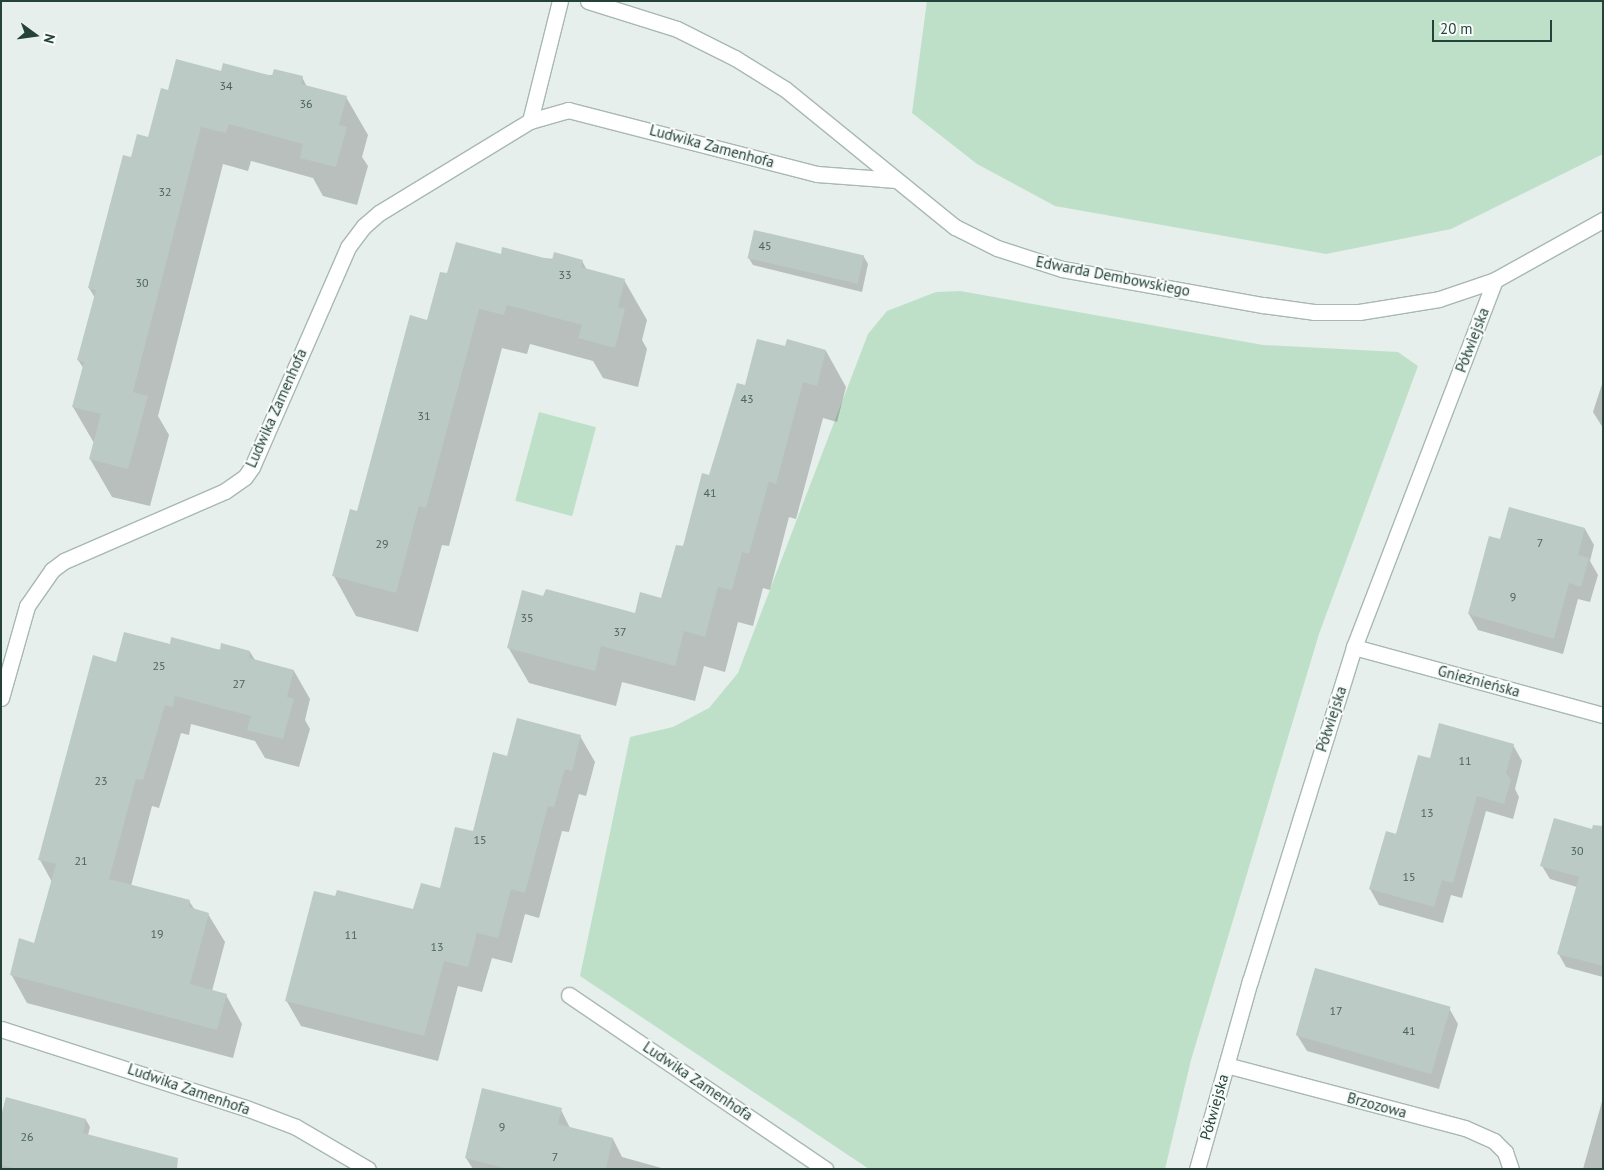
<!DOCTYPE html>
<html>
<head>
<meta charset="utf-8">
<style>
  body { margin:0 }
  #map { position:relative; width:1604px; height:1170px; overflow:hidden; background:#e6efeb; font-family:"PT Sans",sans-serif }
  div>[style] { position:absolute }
  .green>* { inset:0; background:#bfe0c8; transform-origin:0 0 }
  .shadow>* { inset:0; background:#0003 }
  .building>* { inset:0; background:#bbcac4; transform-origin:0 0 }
  .roads { filter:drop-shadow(1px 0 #a8b8b2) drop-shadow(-1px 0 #a8b8b2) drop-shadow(0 1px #a8b8b2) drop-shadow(0 -1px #a8b8b2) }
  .minor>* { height:15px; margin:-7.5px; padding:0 7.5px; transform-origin:7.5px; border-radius:7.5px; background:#fff }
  span { translate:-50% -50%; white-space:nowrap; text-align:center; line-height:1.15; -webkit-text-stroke:4px #f7fbf9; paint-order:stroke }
  .number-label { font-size:12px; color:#4a645c }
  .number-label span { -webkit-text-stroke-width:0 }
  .street-label { font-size:15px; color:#24423a }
  .frame { position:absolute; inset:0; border:2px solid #24423a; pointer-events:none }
  .north { position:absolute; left:10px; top:10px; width:50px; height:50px; -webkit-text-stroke:4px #f7fbf9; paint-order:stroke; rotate:104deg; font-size:14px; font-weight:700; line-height:20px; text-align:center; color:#24423a }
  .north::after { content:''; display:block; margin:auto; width:18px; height:22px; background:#24423a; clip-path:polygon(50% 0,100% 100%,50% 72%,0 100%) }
  .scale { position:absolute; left:1432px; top:20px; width:120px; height:22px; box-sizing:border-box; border:2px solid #24423a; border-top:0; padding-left:6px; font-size:15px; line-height:18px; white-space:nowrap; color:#24423a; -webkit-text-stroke:4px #f7fbf9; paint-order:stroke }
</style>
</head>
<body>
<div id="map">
  <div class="green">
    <div style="clip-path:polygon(927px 1px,1603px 1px,1603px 154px,1451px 229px,1326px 254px,1055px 206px,977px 164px,912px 113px)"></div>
    <div style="clip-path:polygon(960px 291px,1263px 345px,1398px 352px,1418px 366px,1319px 634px,1191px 1060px,1165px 1169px,869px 1169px,580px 976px,630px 737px,673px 727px,709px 708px,738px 673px,868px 334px,887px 311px,936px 292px)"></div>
    <div style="left:539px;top:412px;width:59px;height:92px;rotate:15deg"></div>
  </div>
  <div class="shadow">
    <div style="clip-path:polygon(222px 72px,302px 77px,307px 87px,346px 97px,368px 135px,362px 157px,368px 166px,357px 205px,323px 196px,313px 178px,251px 161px,248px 171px,223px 164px,158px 416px,169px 435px,150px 506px,112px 497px,90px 459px,94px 443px,73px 407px,84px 369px,78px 360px,95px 298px,89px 288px,132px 158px,149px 139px,169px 92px)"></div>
    <div style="clip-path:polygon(502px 255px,582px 261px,587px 270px,624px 280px,647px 320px,642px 340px,647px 349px,638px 387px,603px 378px,593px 361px,530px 344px,527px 354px,502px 348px,449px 546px,442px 545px,418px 632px,356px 616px,334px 576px,428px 321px,448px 275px)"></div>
    <div style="clip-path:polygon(748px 257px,864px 257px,868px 264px,862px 292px,753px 265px)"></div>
    <div style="clip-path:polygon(786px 348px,826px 351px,846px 387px,837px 422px,823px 418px,796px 519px,789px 517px,770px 590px,763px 588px,753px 626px,738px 622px,725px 672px,704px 666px,695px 701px,622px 682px,616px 706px,529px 683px,508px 647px,544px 597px,636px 614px,662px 600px,746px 386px)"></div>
    <div style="clip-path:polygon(1603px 381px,1603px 428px,1593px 412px)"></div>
    <div style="clip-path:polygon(1585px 529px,1594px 545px,1590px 561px,1598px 575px,1590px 602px,1578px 599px,1563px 654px,1478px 630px,1469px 614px,1501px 541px)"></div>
    <div style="clip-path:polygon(170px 646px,250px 652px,255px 660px,294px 671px,310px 699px,305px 720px,310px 729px,299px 767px,265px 758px,255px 741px,191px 724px,189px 735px,181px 733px,159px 808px,152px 806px,131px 886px,189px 901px,195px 910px,208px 914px,225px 942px,212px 991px,226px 995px,242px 1024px,233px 1058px,27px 1003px,11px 974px,35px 944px,52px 882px,40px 860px,117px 663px)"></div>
    <div style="clip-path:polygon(580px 736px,595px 762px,586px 796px,579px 794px,569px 832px,562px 831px,539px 918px,525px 914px,512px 963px,492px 958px,482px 992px,458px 986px,438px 1061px,301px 1026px,286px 1000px,441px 889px,474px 832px,508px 758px)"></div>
    <div style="clip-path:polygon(1513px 745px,1522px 761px,1515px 789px,1519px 797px,1513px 819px,1486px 811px,1462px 898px,1451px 895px,1443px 923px,1379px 905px,1370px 889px,1431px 760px)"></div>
    <div style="clip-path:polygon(1603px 833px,1603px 977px,1566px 967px,1558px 953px,1577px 887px,1550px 879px,1542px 866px)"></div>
    <div style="clip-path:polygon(1449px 1008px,1458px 1024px,1439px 1089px,1307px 1051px,1297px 1035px)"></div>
    <div style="clip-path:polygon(1603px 1098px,1603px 1169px,1583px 1169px)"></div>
    <div style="clip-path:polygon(561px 1110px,570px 1128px,613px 1139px,622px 1157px,665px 1169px,473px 1169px,466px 1158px)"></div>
    <div style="clip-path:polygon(86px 1120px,90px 1127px,88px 1135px,156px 1169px,1px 1169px,1px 1121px)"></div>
  </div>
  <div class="building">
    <div style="clip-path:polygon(176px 59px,221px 71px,223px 63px,272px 76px,274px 69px,303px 76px,301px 84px,347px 96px,339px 125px,347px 127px,336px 167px,300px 158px,303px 144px,229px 124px,226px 133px,201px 127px,133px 392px,148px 396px,128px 469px,89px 459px,101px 414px,72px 407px,84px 362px,77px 360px,96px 290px,88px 288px,123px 155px,131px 157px,137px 134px,148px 137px,161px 88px,168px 90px)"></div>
    <div style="left:754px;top:230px;width:113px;height:29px;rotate:13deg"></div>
    <div style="clip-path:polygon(456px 242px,501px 254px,502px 247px,552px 260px,554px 252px,583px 260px,581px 267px,625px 279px,618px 307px,625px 309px,615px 348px,578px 338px,582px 325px,507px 305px,504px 315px,479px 309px,426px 508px,419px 506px,396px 593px,332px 576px,350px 509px,357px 511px,410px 315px,427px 320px,440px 272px,447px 273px)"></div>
    <div style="clip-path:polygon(757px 339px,785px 346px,787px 339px,826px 350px,817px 386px,803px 382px,776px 484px,769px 481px,749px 554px,742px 552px,732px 590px,718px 587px,705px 637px,684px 631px,675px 666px,601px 646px,595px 671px,507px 648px,522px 590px,543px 596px,546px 589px,635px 613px,640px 592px,661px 598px,676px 545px,683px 546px,702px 473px,709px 475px,737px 383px,745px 385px)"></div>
    <div style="clip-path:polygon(1509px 507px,1585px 528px,1578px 555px,1589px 558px,1581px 587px,1569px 583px,1554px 639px,1468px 614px,1489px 536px,1500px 539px)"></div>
    <div style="clip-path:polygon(124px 632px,170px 644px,171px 637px,220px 650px,221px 643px,250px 651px,249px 658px,294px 670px,287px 697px,294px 699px,283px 739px,247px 730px,251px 716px,175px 696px,173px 707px,165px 705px,143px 780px,136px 779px,109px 879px,190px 900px,189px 907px,209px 913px,190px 984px,227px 994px,217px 1030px,10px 975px,19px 938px,34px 943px,56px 864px,38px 860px,93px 655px,116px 662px)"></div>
    <div style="clip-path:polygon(517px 718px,581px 735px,572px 771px,565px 769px,554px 807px,548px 806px,525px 893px,511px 889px,498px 938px,477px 933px,468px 967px,444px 961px,424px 1036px,285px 1001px,314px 891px,335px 896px,337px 890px,413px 909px,421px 883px,440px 888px,455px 827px,473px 831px,493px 752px,507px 756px)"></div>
    <div style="clip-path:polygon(1439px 723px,1514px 744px,1506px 773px,1511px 780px,1504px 804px,1477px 796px,1453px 883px,1442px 880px,1434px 907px,1369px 889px,1386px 831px,1396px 834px,1418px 755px,1430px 758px)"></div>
    <div style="clip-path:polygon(1554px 818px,1592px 829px,1593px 825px,1603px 826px,1603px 966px,1557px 954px,1579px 877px,1540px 866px)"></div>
    <div style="left:1315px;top:968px;width:141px;height:70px;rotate:16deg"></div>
    <div style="clip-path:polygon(482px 1088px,562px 1108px,558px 1124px,613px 1138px,606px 1169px,508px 1169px,465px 1158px)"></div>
    <div style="clip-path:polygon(6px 1097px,86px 1119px,83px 1133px,178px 1158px,177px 1169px,17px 1169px,1px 1165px,1px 1116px)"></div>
  </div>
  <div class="roads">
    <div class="minor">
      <div style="left:588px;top:1px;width:93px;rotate:17.5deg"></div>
      <div style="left:677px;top:29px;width:65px;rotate:26.6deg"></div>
      <div style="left:735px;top:58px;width:59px;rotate:31.8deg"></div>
      <div style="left:785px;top:89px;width:219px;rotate:39.1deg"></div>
      <div style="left:955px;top:227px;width:47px;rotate:26.6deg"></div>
      <div style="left:997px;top:248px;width:68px;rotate:17.9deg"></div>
      <div style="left:1062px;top:269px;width:204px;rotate:10.2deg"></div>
      <div style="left:1263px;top:305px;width:51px;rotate:7.8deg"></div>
      <div style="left:1314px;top:312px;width:45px"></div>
      <div style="left:1359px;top:312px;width:81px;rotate:-9.2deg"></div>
      <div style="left:1439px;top:299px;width:59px;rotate:-18.7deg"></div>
      <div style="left:1495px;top:280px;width:124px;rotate:-29.1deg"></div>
      <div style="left:530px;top:121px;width:124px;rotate:-76deg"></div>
      <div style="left:1354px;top:647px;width:258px;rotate:15.3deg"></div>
      <div style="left:1px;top:698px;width:96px;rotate:-74.2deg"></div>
      <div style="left:27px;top:606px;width:44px;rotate:-55.2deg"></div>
      <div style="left:52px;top:570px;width:15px;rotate:-37deg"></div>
      <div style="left:64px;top:561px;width:176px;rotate:-23.5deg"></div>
      <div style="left:225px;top:491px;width:24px;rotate:-35deg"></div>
      <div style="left:245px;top:477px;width:12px;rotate:-55deg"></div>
      <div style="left:252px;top:467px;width:240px;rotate:-66.4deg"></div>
      <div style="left:348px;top:247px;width:26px;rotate:-53deg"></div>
      <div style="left:364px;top:226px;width:20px;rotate:-41deg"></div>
      <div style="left:379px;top:213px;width:177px;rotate:-31.4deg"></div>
      <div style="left:530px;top:121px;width:40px;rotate:-16deg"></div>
      <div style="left:568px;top:110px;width:257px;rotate:14.4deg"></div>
      <div style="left:817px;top:174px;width:79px;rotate:4.3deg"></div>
      <div style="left:569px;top:995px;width:310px;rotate:34.2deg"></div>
      <div style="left:1px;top:1029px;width:257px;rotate:17.9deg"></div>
      <div style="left:246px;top:1108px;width:53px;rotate:20.8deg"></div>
      <div style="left:296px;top:1127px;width:83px;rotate:30.3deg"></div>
      <div style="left:1226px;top:1065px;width:247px;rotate:14.8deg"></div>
      <div style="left:1465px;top:1128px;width:32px;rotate:24deg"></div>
      <div style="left:1494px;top:1141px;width:16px;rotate:45deg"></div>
      <div style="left:1505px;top:1152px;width:18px;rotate:71deg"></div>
      <div style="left:1197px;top:1169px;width:195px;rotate:-74.3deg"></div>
      <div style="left:1250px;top:981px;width:350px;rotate:-72.7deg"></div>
      <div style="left:1354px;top:647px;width:393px;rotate:-69deg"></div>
    </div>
  </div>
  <div class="number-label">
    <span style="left:226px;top:86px">34</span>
    <span style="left:306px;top:104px">36</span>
    <span style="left:165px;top:192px">32</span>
    <span style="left:765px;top:246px">45</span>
    <span style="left:565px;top:275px">33</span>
    <span style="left:142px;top:283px">30</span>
    <span style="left:747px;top:399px">43</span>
    <span style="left:424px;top:416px">31</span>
    <span style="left:710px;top:493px">41</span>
    <span style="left:1540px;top:543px">7</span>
    <span style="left:382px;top:544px">29</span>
    <span style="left:1513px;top:597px">9</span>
    <span style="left:527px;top:618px">35</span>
    <span style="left:620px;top:632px">37</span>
    <span style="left:159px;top:666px">25</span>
    <span style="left:239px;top:684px">27</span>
    <span style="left:1465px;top:761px">11</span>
    <span style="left:101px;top:781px">23</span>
    <span style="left:1427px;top:813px">13</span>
    <span style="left:480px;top:840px">15</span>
    <span style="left:1577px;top:851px">30</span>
    <span style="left:81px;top:861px">21</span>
    <span style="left:1409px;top:877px">15</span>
    <span style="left:157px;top:934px">19</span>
    <span style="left:351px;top:935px">11</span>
    <span style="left:437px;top:947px">13</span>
    <span style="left:1336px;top:1011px">17</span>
    <span style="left:1409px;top:1031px">41</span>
    <span style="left:502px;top:1127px">9</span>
    <span style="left:27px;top:1137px">26</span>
    <span style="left:555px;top:1157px">7</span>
  </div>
  <div class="street-label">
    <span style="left:712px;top:146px;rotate:15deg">Ludwika Zamenhofa</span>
    <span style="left:1113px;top:276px;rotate:11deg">Edwarda Dembowskiego</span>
    <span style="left:1472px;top:340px;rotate:-69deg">Półwiejska</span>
    <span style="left:276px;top:408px;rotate:-66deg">Ludwika Zamenhofa</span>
    <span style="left:1479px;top:681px;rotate:15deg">Gnieźnieńska</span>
    <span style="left:1331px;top:719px;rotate:-72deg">Półwiejska</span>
    <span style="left:698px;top:1081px;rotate:34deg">Ludwika Zamenhofa</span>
    <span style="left:189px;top:1089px;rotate:19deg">Ludwika Zamenhofa</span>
    <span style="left:1377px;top:1105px;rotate:15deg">Brzozowa</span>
    <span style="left:1214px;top:1107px;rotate:-74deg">Półwiejska</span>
  </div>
  <div class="frame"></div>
  <div class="north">N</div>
  <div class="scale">20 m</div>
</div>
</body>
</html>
